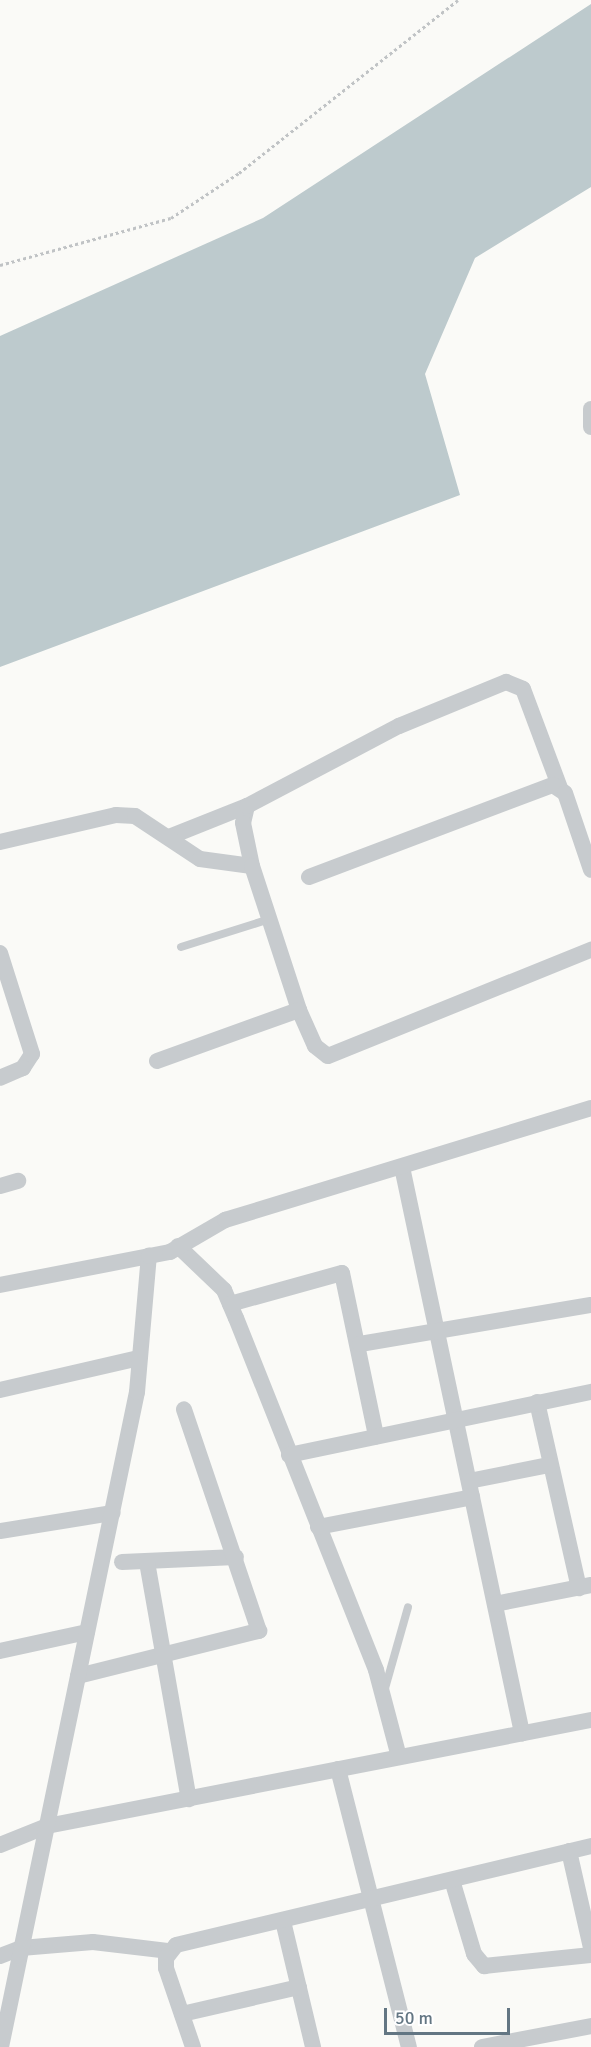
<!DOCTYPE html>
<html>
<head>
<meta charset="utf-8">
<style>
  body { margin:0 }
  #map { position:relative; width:591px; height:2047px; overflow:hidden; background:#fafaf7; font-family:Signika,sans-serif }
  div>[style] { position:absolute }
  .water>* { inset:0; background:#bdcacd }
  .path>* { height:3px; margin-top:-1.5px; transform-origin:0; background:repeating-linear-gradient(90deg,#c0c3c5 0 3px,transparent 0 6px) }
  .service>* { height:8px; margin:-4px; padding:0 4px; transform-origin:4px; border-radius:4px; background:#c7cbce }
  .minor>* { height:16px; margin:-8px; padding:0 8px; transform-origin:8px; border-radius:8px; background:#c7cbce }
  span { translate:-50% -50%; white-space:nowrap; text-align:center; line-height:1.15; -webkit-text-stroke:6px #fff; paint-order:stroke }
  .scale { position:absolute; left:384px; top:2008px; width:126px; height:27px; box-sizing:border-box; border:3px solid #637683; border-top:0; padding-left:8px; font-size:18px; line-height:21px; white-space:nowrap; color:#637683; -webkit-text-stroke:4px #fff; paint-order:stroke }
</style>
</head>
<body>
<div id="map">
  <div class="water">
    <div style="clip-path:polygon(591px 4px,591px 187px,475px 258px,425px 374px,460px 495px,0 667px,0 336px,263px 218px)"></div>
  </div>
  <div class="path">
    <div style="left:0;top:265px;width:177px;rotate:-15.4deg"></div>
    <div style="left:171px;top:218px;width:82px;rotate:-33.5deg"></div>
    <div style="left:239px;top:173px;width:279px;rotate:-38.3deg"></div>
  </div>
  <div class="service">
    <div style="left:181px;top:947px;width:93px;rotate:-17.5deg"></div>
    <div style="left:384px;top:1692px;width:88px;rotate:-74.2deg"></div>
  </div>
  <div class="minor">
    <div style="left:591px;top:409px;width:18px;rotate:90deg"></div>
    <div style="left:247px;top:806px;width:17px;rotate:103deg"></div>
    <div style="left:243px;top:823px;width:44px;rotate:78.2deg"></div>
    <div style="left:169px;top:837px;width:84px;rotate:-21.7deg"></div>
    <div style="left:247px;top:806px;width:172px;rotate:-27.8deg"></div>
    <div style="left:399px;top:726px;width:116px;rotate:-22.4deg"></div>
    <div style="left:506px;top:682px;width:18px;rotate:22deg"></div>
    <div style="left:523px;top:689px;width:106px;rotate:69.5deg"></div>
    <div style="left:0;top:842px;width:119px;rotate:-13.1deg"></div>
    <div style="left:116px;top:815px;width:19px;rotate:3deg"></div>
    <div style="left:135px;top:816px;width:78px;rotate:33.5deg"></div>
    <div style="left:200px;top:859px;width:52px;rotate:7.7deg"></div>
    <div style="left:252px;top:866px;width:151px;rotate:71.9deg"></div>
    <div style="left:299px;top:1010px;width:39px;rotate:66deg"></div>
    <div style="left:315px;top:1046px;width:16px;rotate:38deg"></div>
    <div style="left:328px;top:1056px;width:284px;rotate:-22deg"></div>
    <div style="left:309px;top:877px;width:261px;rotate:-20.7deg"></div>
    <div style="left:553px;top:785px;width:14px;rotate:34deg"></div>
    <div style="left:565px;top:793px;width:81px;rotate:71.3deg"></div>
    <div style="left:0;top:953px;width:106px;rotate:72.4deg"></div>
    <div style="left:32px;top:1054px;width:17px;rotate:123deg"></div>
    <div style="left:23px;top:1068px;width:25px;rotate:157deg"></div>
    <div style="left:157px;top:1061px;width:151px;rotate:-19.8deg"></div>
    <div style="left:402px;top:1167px;width:579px;rotate:78.03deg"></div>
    <div style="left:0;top:1186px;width:19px;rotate:-16deg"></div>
    <div style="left:178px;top:1246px;width:64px;rotate:43.7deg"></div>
    <div style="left:224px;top:1290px;width:30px;rotate:67deg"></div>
    <div style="left:236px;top:1318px;width:379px;rotate:68.3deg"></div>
    <div style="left:376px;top:1670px;width:90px;rotate:75.2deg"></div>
    <div style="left:0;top:1285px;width:152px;rotate:-11deg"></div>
    <div style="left:230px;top:1304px;width:116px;rotate:-15.5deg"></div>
    <div style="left:342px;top:1273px;width:167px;rotate:78.2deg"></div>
    <div style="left:360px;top:1344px;width:234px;rotate:-9.6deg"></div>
    <div style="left:0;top:1390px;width:143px;rotate:-13deg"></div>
    <div style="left:537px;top:1402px;width:191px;rotate:77.3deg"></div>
    <div style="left:289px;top:1455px;width:309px;rotate:-11.8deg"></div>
    <div style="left:469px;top:1481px;width:82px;rotate:-11.3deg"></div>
    <div style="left:318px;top:1527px;width:157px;rotate:-11deg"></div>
    <div style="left:0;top:1531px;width:114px;rotate:-9.1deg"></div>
    <div style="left:122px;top:1562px;width:114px;rotate:-2.5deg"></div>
    <div style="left:147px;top:1562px;width:241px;rotate:80deg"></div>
    <div style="left:495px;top:1604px;width:98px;rotate:-11.2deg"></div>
    <div style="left:0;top:1651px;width:89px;rotate:-12.3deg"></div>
    <div style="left:78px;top:1676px;width:187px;rotate:-14deg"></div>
    <div style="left:259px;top:1631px;width:234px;rotate:-108.7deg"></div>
    <div style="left:338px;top:1769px;width:287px;rotate:75.7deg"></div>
    <div style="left:0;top:1845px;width:51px;rotate:-22deg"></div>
    <div style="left:47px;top:1826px;width:554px;rotate:-11.03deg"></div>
    <div style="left:569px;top:1851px;width:99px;rotate:77.2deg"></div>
    <div style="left:452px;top:1880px;width:77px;rotate:73.4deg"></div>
    <div style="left:474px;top:1954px;width:16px;rotate:50deg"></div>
    <div style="left:484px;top:1966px;width:108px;rotate:-5.9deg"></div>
    <div style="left:283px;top:1921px;width:130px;rotate:76.6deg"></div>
    <div style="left:0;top:1956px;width:22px;rotate:-21deg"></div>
    <div style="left:21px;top:1948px;width:72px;rotate:-4.8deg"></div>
    <div style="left:93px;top:1942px;width:77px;rotate:6.8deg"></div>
    <div style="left:182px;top:2014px;width:120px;rotate:-13deg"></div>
    <div style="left:1px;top:2047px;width:669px;rotate:-78.27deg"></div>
    <div style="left:137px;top:1392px;width:137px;rotate:-85deg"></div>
    <div style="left:149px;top:1256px;width:21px;rotate:-11deg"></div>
    <div style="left:170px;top:1252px;width:64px;rotate:-30.2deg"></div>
    <div style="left:225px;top:1220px;width:383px;rotate:-17deg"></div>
    <div style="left:193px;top:2047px;width:83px;rotate:-108.9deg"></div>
    <div style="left:166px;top:1968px;width:10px;rotate:-90deg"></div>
    <div style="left:166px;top:1958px;width:16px;rotate:-52deg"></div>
    <div style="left:176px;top:1945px;width:427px;rotate:-13.4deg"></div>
    <div style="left:482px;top:2047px;width:111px;rotate:-10.9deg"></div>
  </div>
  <div class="scale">50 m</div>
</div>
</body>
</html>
